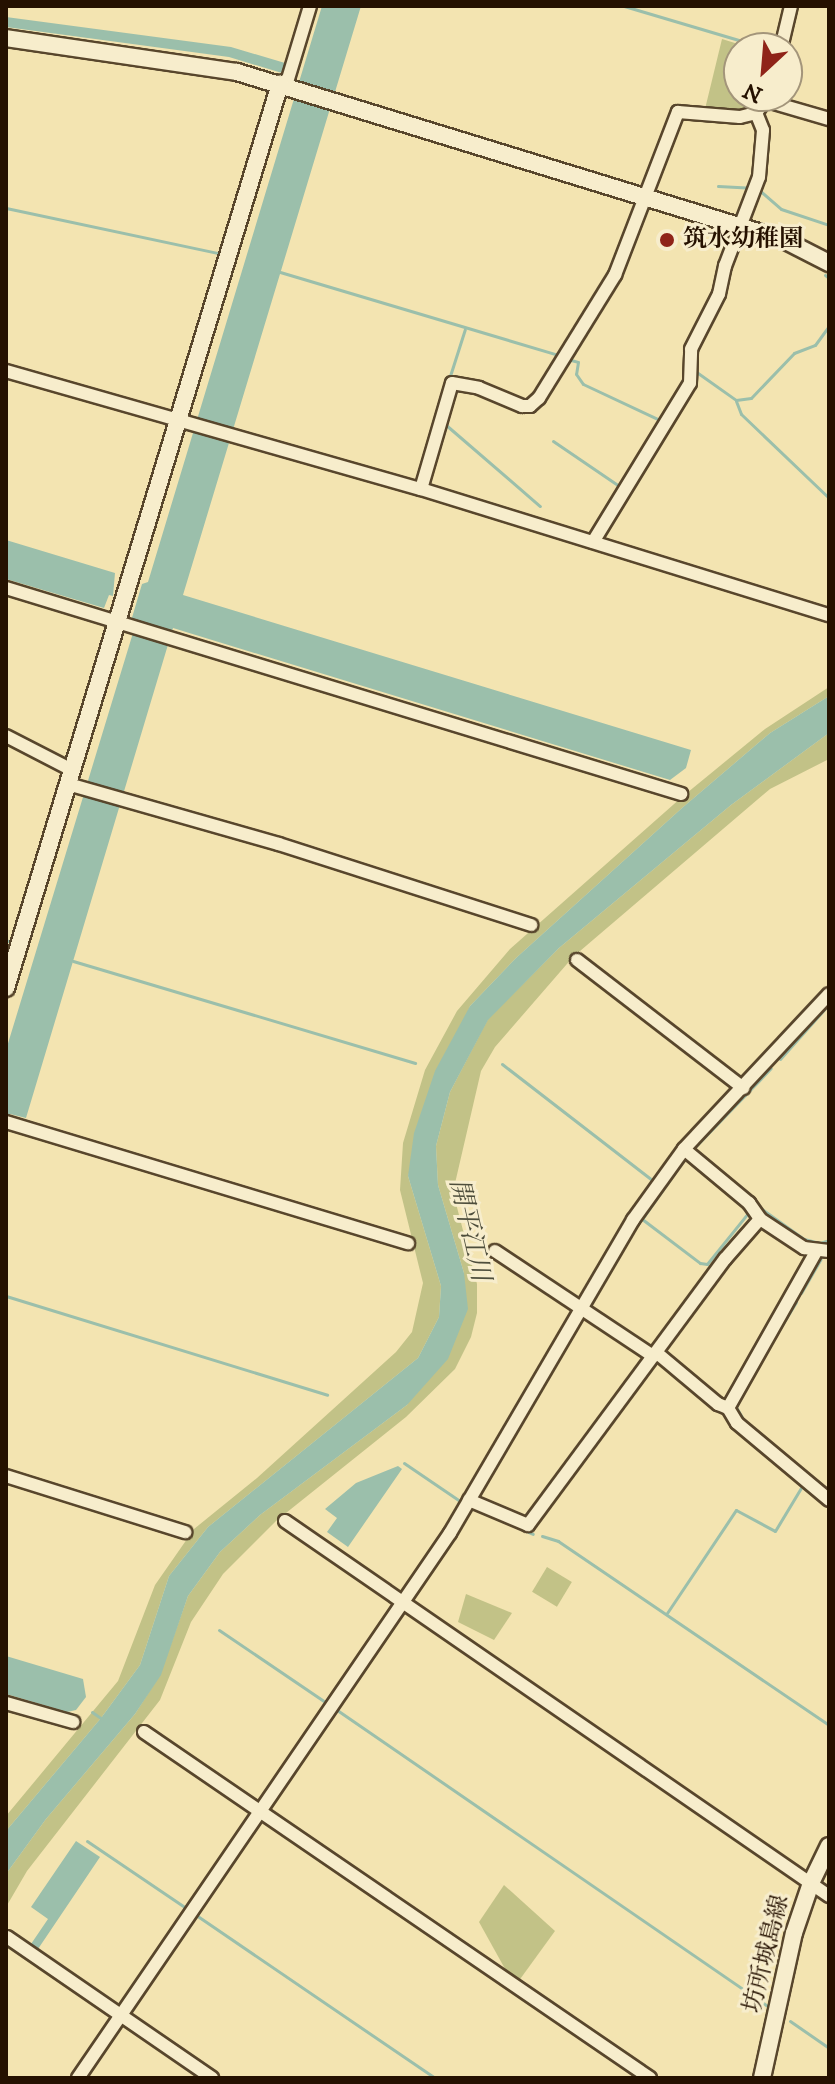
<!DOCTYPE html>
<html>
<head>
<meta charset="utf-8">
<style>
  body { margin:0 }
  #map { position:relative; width:835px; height:2084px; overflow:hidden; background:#f3e4b1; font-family:"IM FELL DW Pica","Noto Serif JP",serif }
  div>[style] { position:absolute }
  .green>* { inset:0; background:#c2c287; transform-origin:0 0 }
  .water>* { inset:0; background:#9bbfab }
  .stream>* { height:3px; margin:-1.5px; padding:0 1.5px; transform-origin:1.5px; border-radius:1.5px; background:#9bbfab }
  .roads { filter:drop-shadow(2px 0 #58462c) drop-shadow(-2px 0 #58462c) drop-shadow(0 2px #58462c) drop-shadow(0 -2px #58462c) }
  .street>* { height:12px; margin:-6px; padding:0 6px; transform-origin:6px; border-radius:6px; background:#f7edcc }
  .secondary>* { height:16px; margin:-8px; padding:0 8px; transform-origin:8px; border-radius:8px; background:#f7edcc }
  .dots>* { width:22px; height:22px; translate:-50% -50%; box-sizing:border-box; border:4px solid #f7edcc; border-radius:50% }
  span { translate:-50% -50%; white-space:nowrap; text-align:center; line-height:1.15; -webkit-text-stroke:6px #f7edcc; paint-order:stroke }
  .poi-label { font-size:24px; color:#251100; font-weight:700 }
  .left { translate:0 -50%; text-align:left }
  .street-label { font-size:24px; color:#251100 }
  .water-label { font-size:26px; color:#4e4e3c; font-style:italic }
  .frame { position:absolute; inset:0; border:8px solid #251100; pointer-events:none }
  .north { position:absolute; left:723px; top:32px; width:80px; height:80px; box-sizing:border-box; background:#f7edcc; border:2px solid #a3957a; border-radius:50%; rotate:206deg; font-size:22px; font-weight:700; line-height:32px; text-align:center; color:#251100 }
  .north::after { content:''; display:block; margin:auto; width:28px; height:36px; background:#8f2418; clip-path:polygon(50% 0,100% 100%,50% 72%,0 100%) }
</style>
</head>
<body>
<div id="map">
  <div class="green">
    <div style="clip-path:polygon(722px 39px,751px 48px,739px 48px,739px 96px,762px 96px,749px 108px,736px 112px,705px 109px)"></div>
    <div style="clip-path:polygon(829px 687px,829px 696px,770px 733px,682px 808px,516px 958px,470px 1006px,408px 1176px,441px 1286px,439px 1317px,418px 1358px,208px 1527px,169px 1576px,140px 1665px,101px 1718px,6px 1831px,6px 1816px,118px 1681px,155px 1585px,194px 1529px,257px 1478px,396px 1352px,412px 1332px,423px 1283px,400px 1190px,403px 1143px,425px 1070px,457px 1011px,510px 949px,682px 797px,765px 729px)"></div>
    <div style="clip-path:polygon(829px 733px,829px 759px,770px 789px,573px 957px,495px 1047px,481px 1071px,453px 1192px,477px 1284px,477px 1313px,471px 1337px,455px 1369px,406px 1417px,276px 1521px,223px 1574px,191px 1622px,160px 1700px,27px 1871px,6px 1907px,6px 1874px,46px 1819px,135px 1714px,160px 1675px,188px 1596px,220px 1552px,260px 1515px,407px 1405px,464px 1273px,438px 1185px,436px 1146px,450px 1092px,488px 1019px,559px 948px,731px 805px)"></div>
    <div style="left:547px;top:1567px;width:29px;height:29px;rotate:31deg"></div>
    <div style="clip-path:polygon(466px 1594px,512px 1613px,494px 1640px,458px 1622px)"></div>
    <div style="clip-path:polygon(504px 1885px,555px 1931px,518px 1982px,509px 1976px,479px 1922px)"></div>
  </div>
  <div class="water">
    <div style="clip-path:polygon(322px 6px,361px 6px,183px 595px,691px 750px,686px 768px,670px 780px,173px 628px,26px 1118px,10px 1114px,6px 1124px,6px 1050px,136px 623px,131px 621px,142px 584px,148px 582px)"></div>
    <div style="clip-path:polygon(6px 17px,231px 47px,285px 63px,282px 73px,229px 57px,6px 27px)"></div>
    <div style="clip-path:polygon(6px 540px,115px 573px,113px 596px,109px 595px,104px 608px,6px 579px)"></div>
    <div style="clip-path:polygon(829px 696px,829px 733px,731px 805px,559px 948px,488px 1020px,450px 1092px,436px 1146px,438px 1185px,464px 1273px,468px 1309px,448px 1359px,407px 1405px,260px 1515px,220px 1552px,188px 1596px,161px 1675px,135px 1714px,46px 1819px,6px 1874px,6px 1831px,101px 1718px,140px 1665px,169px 1576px,208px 1527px,418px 1358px,439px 1317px,441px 1286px,408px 1176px,414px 1133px,435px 1071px,470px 1006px,516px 958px,682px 808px,770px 733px)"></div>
    <div style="clip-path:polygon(398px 1466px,402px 1469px,348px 1547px,327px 1532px,337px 1518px,325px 1509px,356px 1483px)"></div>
    <div style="clip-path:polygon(6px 1656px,83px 1679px,86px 1697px,76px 1710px,67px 1712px,6px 1694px)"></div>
    <div style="clip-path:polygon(76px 1841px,100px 1857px,38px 1949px,31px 1944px,48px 1919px,31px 1907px)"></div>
  </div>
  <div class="stream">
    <div style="left:624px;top:6px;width:148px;rotate:16.5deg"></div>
    <div style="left:718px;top:186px;width:33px;rotate:3deg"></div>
    <div style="left:758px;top:189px;width:30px;rotate:41deg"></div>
    <div style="left:781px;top:209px;width:51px;rotate:18.4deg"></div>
    <div style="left:6px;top:208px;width:217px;rotate:12deg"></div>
    <div style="left:280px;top:272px;width:290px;rotate:16.6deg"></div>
    <div style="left:825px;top:275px;width:5px;rotate:37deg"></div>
    <div style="left:571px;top:360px;width:7px;rotate:16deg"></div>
    <div style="left:578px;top:362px;width:12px;rotate:99deg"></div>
    <div style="left:576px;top:374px;width:12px;rotate:55deg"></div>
    <div style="left:583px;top:384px;width:85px;rotate:25.1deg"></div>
    <div style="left:695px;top:371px;width:50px;rotate:35.3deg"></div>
    <div style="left:736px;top:400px;width:15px;rotate:-8deg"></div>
    <div style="left:751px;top:398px;width:62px;rotate:-46.3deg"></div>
    <div style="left:794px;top:353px;width:22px;rotate:-21deg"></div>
    <div style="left:815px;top:345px;width:24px;rotate:-54deg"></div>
    <div style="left:449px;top:379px;width:52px;rotate:-72.3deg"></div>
    <div style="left:736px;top:401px;width:14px;rotate:69deg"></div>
    <div style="left:741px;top:414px;width:122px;rotate:43.7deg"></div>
    <div style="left:446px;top:425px;width:124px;rotate:40.8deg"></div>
    <div style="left:653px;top:431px;width:62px;rotate:-58.9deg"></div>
    <div style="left:553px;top:441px;width:80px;rotate:34.3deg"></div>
    <div style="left:619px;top:486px;width:47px;rotate:-58deg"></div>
    <div style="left:6px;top:940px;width:2px;rotate:27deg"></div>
    <div style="left:73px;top:961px;width:357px;rotate:16.6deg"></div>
    <div style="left:780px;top:1059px;width:74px;rotate:-48.3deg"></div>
    <div style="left:502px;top:1064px;width:188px;rotate:37.7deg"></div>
    <div style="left:693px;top:1149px;width:112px;rotate:-46.1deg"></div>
    <div style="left:685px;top:1158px;width:75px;rotate:125.2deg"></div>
    <div style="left:642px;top:1219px;width:73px;rotate:37.2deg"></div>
    <div style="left:700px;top:1263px;width:7px;rotate:8deg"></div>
    <div style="left:707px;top:1264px;width:65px;rotate:-51.2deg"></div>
    <div style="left:759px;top:1207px;width:55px;rotate:35.4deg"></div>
    <div style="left:804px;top:1239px;width:16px;rotate:14deg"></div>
    <div style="left:820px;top:1243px;width:9px;rotate:-18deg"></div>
    <div style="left:801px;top:1293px;width:39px;rotate:-60deg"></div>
    <div style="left:6px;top:1296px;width:336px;rotate:17.1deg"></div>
    <div style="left:774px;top:1338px;width:42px;rotate:-58.6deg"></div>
    <div style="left:739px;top:1400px;width:8px;rotate:113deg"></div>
    <div style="left:736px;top:1407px;width:16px;rotate:60deg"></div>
    <div style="left:404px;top:1463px;width:68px;rotate:34.2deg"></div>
    <div style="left:798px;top:1467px;width:12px;rotate:35deg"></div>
    <div style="left:496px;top:1518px;width:40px;rotate:23.4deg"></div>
    <div style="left:542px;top:1536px;width:17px;rotate:17deg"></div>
    <div style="left:558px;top:1541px;width:328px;rotate:34.2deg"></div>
    <div style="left:667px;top:1613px;width:124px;rotate:-56.2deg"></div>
    <div style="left:736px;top:1510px;width:44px;rotate:28.3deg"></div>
    <div style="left:775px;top:1531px;width:52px;rotate:-59deg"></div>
    <div style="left:219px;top:1630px;width:130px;rotate:34.1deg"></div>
    <div style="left:337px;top:1710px;width:521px;rotate:34.51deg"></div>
    <div style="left:92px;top:1712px;width:12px;rotate:35deg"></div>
    <div style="left:87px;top:1841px;width:120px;rotate:34.1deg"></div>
    <div style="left:196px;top:1915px;width:289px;rotate:34.3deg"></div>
    <div style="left:790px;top:2021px;width:47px;rotate:34.7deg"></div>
  </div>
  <div class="roads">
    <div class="street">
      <div style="left:781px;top:48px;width:43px;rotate:-76.6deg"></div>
      <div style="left:280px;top:84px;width:9px;rotate:-32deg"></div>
      <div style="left:288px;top:79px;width:76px;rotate:-73.2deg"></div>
      <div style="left:767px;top:101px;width:65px;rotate:16.2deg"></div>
      <div style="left:6px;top:371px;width:431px;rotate:15.9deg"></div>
      <div style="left:421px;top:489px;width:427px;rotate:17.2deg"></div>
      <div style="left:421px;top:489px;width:110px;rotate:-73.7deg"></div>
      <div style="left:452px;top:383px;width:27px;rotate:10deg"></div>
      <div style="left:479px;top:388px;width:47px;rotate:22.7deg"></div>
      <div style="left:522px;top:406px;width:8px"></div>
      <div style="left:530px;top:406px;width:12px;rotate:-42deg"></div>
      <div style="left:539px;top:398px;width:145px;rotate:-58.3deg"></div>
      <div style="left:615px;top:275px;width:175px;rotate:-68.9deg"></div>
      <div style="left:678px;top:112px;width:62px;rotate:4.6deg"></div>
      <div style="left:740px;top:117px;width:16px;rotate:-14deg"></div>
      <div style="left:756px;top:113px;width:21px;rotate:-55deg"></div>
      <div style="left:593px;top:542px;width:186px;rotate:-58.6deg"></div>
      <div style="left:690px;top:383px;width:34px;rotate:-88deg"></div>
      <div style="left:691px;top:349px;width:62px;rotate:-63deg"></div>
      <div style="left:719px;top:294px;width:29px;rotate:-78deg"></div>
      <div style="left:725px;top:266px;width:95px;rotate:-69.1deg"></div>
      <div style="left:759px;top:177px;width:47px;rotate:-85.1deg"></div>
      <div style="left:763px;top:130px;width:18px;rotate:-112deg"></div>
      <div style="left:6px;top:588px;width:706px;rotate:16.97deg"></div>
      <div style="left:6px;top:736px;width:74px;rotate:27.3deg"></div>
      <div style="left:68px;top:784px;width:219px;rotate:15.9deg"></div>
      <div style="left:279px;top:844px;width:265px;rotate:17.8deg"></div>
      <div style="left:577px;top:960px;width:210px;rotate:37.6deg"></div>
      <div style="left:6px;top:1122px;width:420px;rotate:16.8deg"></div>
      <div style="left:684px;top:1149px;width:85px;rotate:39.7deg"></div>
      <div style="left:749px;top:1203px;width:19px;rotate:55deg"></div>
      <div style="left:495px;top:1251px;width:190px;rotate:33.6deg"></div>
      <div style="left:657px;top:1353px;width:80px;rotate:39.9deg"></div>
      <div style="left:718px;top:1404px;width:11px;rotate:22deg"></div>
      <div style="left:728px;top:1408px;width:17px;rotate:59deg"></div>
      <div style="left:737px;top:1423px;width:120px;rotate:39.9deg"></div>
      <div style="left:728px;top:1408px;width:179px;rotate:-60.6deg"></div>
      <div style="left:6px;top:1476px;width:188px;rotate:17.4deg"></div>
      <div style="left:469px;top:1500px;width:64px;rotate:23deg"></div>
      <div style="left:528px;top:1525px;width:331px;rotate:-53.5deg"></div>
      <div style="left:725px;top:1259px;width:53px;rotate:-48.8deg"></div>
      <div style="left:760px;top:1219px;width:53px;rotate:33.4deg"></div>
      <div style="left:804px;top:1248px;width:25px;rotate:7deg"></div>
      <div style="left:285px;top:1521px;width:661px;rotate:34.58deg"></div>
      <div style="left:6px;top:1703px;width:70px;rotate:15.8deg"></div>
      <div style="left:144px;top:1732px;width:613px;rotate:34.36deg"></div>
      <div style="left:7px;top:1937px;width:249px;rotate:34.5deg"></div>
      <div style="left:78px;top:2078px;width:660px;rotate:-55.68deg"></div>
      <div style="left:450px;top:1533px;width:363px;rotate:-59.7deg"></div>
      <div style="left:633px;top:1220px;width:87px;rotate:-54.3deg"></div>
      <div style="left:684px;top:1149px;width:212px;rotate:-46.9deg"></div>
    </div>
    <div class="secondary">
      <div style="left:6px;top:38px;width:233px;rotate:8.4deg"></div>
      <div style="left:237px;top:72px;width:572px;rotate:17.07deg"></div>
      <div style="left:784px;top:240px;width:51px;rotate:27.1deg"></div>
      <div style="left:6px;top:988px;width:945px;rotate:-73.14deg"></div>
      <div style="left:762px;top:2078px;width:148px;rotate:-77.6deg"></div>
      <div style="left:794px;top:1933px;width:53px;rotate:-71.2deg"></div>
      <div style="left:811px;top:1883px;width:41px;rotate:-64.1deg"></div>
    </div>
  </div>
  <div class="dots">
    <div style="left:667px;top:240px;background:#8f2418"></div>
  </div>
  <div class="poi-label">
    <span class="left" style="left:683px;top:240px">筑水幼稚園</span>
  </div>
  <div class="street-label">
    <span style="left:767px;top:1954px;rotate:-76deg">坊所城島線</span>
  </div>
  <div class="water-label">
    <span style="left:469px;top:1230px;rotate:77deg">開平江川</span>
  </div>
  <div class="frame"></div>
  <div class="north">N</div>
</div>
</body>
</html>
